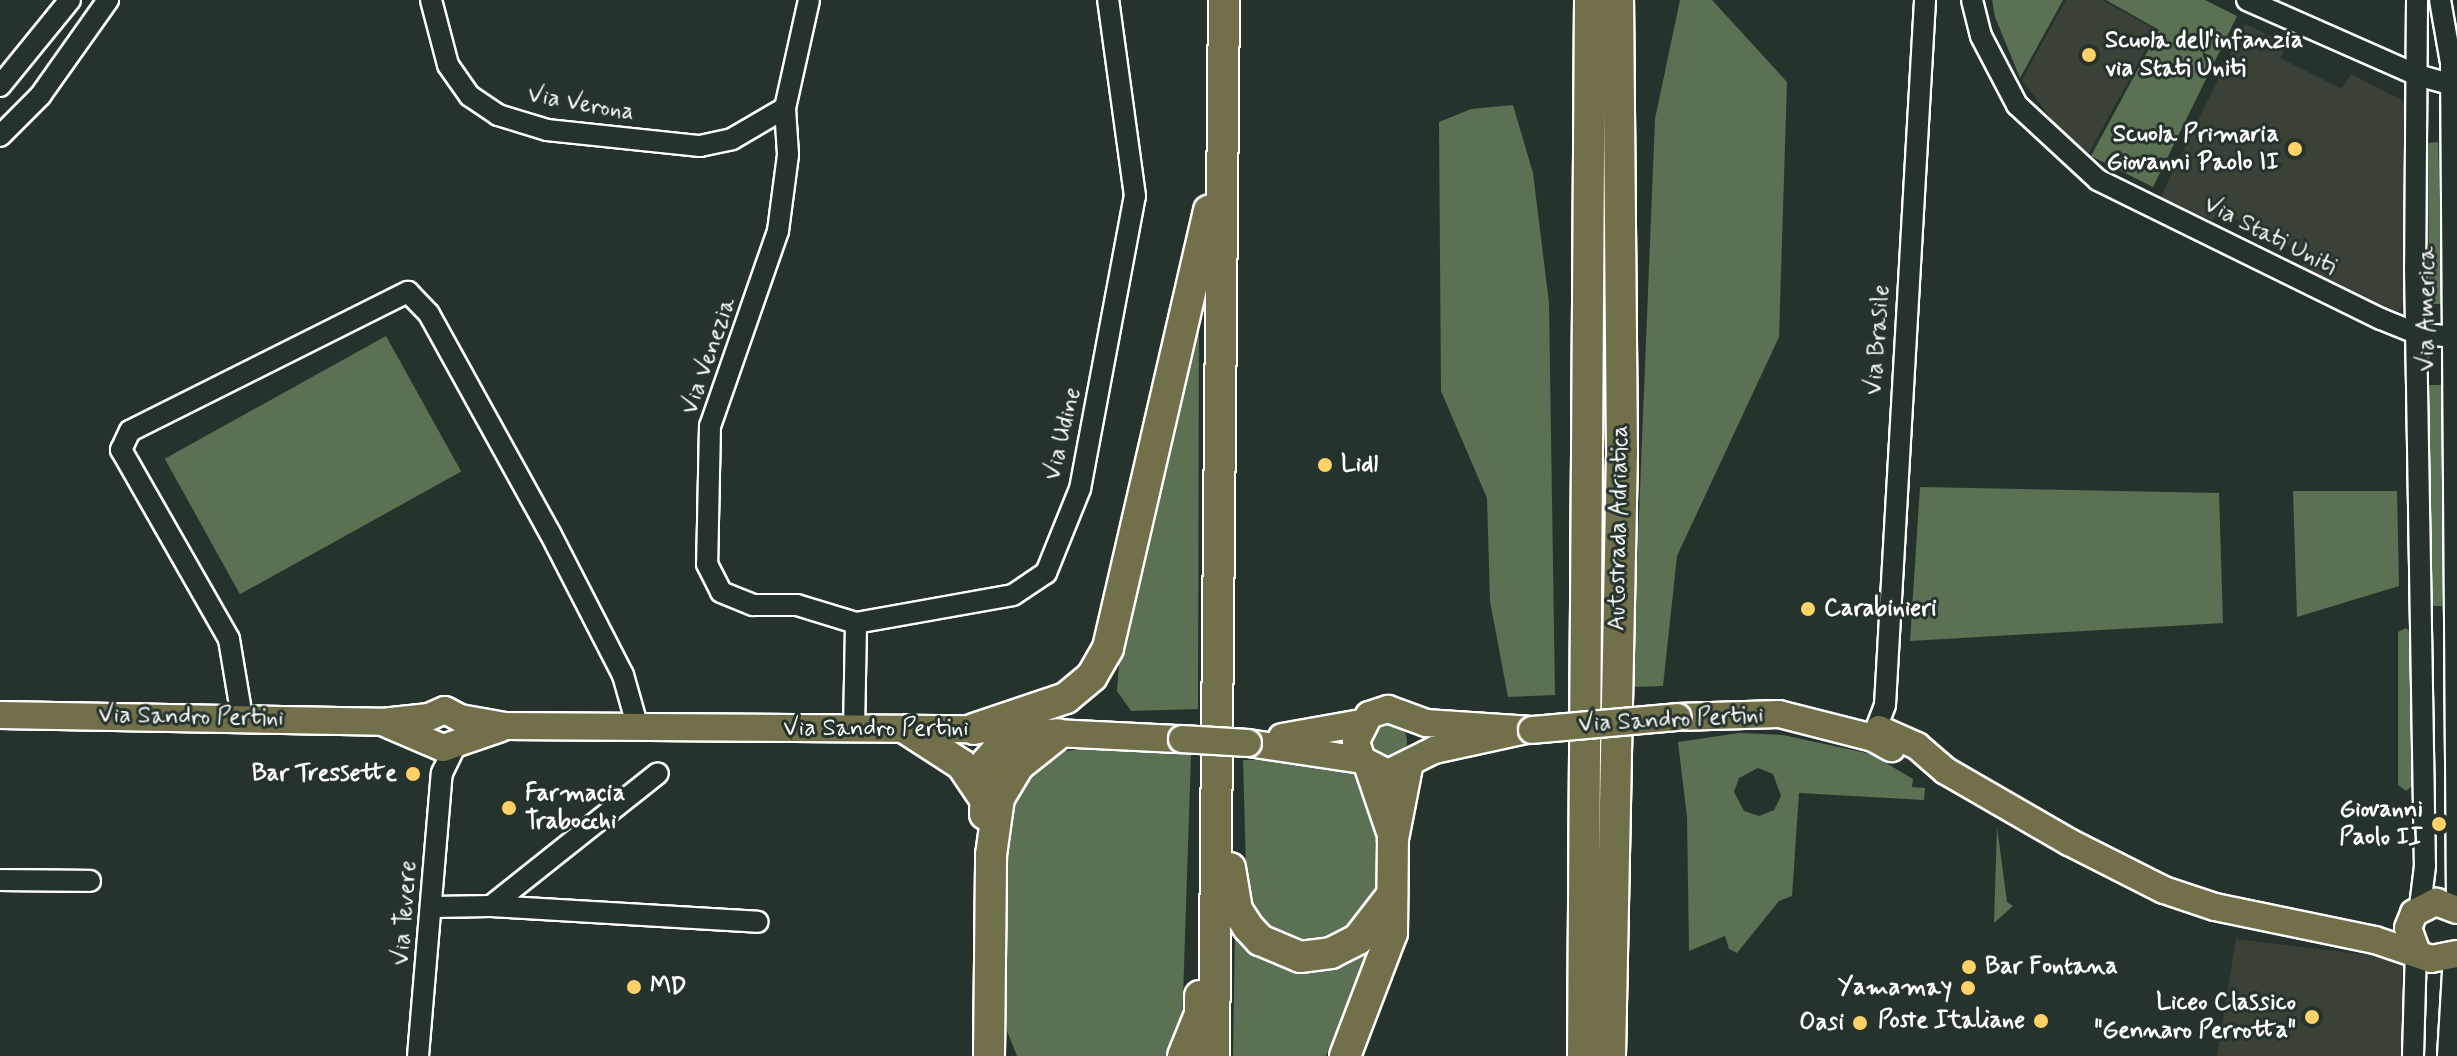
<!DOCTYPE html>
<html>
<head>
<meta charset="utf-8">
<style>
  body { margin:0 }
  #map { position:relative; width:2457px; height:1056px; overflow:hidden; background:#26332d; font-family:Mynerve,sans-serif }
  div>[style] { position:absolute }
  .built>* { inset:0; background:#3a4238 }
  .green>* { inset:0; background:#5c7054; transform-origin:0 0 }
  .round { border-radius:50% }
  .roads { filter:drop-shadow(2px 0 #fff) drop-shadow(-2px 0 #fff) drop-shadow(0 2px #fff) drop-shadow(0 -2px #fff) }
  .minor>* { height:20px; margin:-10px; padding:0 10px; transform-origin:10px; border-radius:10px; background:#26332d }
  .major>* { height:26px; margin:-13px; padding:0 13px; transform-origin:13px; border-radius:13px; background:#71704a }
  .highway>* { height:30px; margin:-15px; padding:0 15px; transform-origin:15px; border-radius:15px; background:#71704a }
  .bridges { filter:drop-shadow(2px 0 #fff) drop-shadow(-2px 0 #fff) drop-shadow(0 2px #fff) drop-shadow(0 -2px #fff) }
  .major-bridge>* { height:26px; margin:-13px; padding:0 13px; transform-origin:13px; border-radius:13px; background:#71704a }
  .dots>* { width:22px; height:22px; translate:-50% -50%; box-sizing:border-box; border:4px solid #26332d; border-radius:50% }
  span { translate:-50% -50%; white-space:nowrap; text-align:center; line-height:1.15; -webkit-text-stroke:6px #26332d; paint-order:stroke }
  .poi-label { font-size:24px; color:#fff; font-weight:700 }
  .left { translate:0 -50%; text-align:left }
  .right { translate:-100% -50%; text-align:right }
  .street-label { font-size:24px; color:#fff }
</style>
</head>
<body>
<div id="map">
  <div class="built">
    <div style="clip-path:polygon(2066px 0,2102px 0,2156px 30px,2089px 153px,2064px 136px,2022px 80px)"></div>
    <div style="clip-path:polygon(2245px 24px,2287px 44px,2280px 58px,2342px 89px,2351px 74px,2405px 102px,2407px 297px,2400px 310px,2390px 314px,2301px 268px,2307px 254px,2219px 211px,2213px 221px,2161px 197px)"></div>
    <div style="clip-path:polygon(2236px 939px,2402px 959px,2403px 1056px,2217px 1056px)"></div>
  </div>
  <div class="green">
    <div style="clip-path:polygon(1680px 0,1712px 0,1787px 82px,1779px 337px,1677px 556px,1663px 686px,1632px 687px,1655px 119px)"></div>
    <div style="clip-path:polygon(1992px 0,2063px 0,2020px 78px,1995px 17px)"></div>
    <div style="clip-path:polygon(2106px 0,2205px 0,2237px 16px,2153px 187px,2091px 156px,2159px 30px)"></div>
    <div style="clip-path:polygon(1513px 105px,1533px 173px,1549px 303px,1555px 695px,1508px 697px,1490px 601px,1487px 498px,1441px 391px,1439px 122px,1471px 109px)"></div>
    <div style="clip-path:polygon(2438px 142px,2443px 304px,2429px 304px,2428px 143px)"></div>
    <div style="clip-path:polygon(1199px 310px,1198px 709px,1131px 711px,1117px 691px,1120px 651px)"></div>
    <div style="left:386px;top:336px;width:155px;height:253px;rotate:61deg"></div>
    <div style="left:2428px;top:385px;width:14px;height:221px"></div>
    <div style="clip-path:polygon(1920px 487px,2219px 493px,2223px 623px,1910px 641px)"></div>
    <div style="clip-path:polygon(2293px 491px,2397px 491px,2399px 586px,2297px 617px)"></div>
    <div style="clip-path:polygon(2406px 628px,2412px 633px,2412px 786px,2406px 791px,2398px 785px,2398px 632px)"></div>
    <div class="round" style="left:1369px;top:722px;width:38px;height:38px"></div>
    <div style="clip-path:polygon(evenodd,1739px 733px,1783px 735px,1871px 754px,1913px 779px,1912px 787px,1925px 788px,1924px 800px,1799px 793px,1792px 896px,1779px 901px,1737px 953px,1729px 949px,1725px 936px,1689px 951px,1687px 817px,1678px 742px,1739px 733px,1758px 768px,1773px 774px,1781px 796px,1774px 810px,1759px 816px,1744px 811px,1734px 792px,1739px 778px,1758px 768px)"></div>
    <div style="clip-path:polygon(1079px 749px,1191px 755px,1182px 1028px,1170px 1056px,1017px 1056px,1007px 1031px,1006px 807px,1013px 788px,1055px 753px)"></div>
    <div style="clip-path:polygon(1331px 759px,1366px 777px,1383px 843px,1374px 904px,1343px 939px,1293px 945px,1267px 933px,1247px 904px,1243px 760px)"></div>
    <div style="clip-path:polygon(1997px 827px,2007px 902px,2013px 906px,1994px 923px)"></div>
    <div style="clip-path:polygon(1235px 931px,1267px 957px,1375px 940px,1326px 1056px,1233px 1056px)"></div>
  </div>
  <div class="roads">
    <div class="minor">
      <div style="left:431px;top:0;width:67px;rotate:75.3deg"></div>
      <div style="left:448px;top:65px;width:38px;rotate:55deg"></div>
      <div style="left:470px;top:96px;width:34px;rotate:34deg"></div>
      <div style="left:498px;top:115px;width:51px;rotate:17deg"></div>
      <div style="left:547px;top:130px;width:154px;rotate:6deg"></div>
      <div style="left:700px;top:146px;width:33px;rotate:-12deg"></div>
      <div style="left:732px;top:139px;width:61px;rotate:-30.3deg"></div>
      <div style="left:809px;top:0;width:111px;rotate:102.5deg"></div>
      <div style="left:785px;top:108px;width:47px;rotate:86.3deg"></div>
      <div style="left:788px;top:155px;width:77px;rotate:97.5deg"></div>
      <div style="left:778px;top:231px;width:207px;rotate:109.2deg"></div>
      <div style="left:710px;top:426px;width:138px;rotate:91.2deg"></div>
      <div style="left:707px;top:564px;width:31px;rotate:63deg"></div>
      <div style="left:721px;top:592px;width:35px;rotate:22deg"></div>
      <div style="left:753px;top:605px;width:44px"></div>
      <div style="left:797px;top:605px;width:62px;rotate:17deg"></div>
      <div style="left:856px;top:623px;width:159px;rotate:-10.1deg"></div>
      <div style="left:1013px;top:595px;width:40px;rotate:-34deg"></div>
      <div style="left:1046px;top:573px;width:91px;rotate:-68deg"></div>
      <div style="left:1080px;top:489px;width:298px;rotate:-79.4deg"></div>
      <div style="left:1135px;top:196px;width:198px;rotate:-97.8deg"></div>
      <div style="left:1972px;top:0;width:37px;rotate:76deg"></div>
      <div style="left:1981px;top:36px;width:78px;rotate:62.4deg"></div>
      <div style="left:2017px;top:105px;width:110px;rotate:42.8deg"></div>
      <div style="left:2098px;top:180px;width:315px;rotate:26.2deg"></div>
      <div style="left:2381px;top:319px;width:38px;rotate:22deg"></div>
      <div style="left:2416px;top:333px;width:38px;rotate:6deg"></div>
      <div style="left:2247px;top:0;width:186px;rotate:23.8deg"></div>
      <div style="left:2417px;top:75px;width:41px;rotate:15.4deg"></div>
      <div style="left:2417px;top:0;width:266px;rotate:90.4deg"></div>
      <div style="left:2415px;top:266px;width:600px;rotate:89.05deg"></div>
      <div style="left:2425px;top:866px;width:41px;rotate:97deg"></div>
      <div style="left:2440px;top:0;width:64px;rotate:80.1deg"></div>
      <div style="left:2451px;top:63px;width:829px;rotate:89.59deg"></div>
      <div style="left:0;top:86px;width:111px;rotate:-50.9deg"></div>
      <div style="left:0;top:136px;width:57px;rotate:-45deg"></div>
      <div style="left:40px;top:96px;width:118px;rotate:-54.7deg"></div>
      <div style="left:242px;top:717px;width:79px;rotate:-99.5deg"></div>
      <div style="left:229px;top:639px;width:218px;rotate:-119.7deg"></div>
      <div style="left:121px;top:450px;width:21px;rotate:-65deg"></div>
      <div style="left:130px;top:431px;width:311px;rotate:-26.6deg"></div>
      <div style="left:408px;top:292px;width:30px;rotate:46deg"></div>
      <div style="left:429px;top:314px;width:250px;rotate:61.1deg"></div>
      <div style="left:550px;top:533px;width:160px;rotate:62.8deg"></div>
      <div style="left:623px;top:675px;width:55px;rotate:74.2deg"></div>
      <div style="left:1877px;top:726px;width:22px;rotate:-69deg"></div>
      <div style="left:1885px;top:705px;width:706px;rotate:-86.75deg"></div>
      <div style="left:854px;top:730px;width:107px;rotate:-88.9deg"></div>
      <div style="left:0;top:880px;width:90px;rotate:0.6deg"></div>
      <div style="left:491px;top:906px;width:213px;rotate:-38.5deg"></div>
      <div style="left:433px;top:907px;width:58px;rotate:-1deg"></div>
      <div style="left:491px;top:906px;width:267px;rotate:3.4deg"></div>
      <div style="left:418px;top:1056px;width:284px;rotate:-85.2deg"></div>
      <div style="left:442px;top:773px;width:30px;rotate:-64deg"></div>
      <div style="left:2413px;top:1056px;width:106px;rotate:-88.4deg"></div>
      <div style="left:2448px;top:1056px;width:102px;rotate:-86.6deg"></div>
    </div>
    <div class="major">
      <div style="left:0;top:715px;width:382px;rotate:1deg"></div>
      <div style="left:382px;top:722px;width:47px;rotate:-6.1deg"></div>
      <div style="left:429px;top:717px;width:17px;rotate:-24deg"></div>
      <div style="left:445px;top:710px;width:17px;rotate:28deg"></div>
      <div style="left:460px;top:718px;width:46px;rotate:10.1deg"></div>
      <div style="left:505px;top:726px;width:469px;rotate:0.4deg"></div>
      <div style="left:974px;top:729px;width:208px;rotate:2.8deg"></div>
      <div style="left:1677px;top:717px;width:102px;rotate:-1.7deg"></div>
      <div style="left:1779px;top:714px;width:97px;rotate:14.3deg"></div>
      <div style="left:1873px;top:738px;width:21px;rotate:29deg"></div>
      <div style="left:387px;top:724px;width:61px;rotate:23.2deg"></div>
      <div style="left:443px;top:748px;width:61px;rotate:-19deg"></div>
      <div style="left:1879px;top:729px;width:42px;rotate:24.1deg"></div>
      <div style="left:1917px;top:746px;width:38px;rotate:41deg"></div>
      <div style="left:1946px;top:771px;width:142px;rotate:30deg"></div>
      <div style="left:2069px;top:842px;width:106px;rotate:26.8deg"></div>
      <div style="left:2164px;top:890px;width:54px;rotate:18.4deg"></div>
      <div style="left:2215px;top:907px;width:163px;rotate:11.7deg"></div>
      <div style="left:2375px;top:940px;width:59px;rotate:18.7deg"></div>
      <div style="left:2431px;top:959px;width:26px;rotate:-11deg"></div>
      <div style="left:1526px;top:730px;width:94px;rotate:167.7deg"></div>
      <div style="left:1434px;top:750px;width:51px;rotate:153.4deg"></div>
      <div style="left:1388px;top:773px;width:29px;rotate:-153deg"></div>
      <div style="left:1362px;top:760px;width:20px;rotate:-108deg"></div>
      <div style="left:1356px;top:741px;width:29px;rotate:-63deg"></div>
      <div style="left:1369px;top:715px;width:20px;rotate:-18deg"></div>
      <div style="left:1388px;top:709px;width:40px;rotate:20.2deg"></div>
      <div style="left:1426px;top:723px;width:106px;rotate:3.8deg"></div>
      <div style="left:1282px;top:737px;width:80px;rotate:-10deg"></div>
      <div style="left:1248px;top:743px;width:115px;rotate:8.5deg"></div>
      <div style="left:2416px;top:950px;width:23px;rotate:-110deg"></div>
      <div style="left:2408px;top:928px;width:16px;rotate:-68deg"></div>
      <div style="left:2414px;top:913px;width:25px;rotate:-27deg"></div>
      <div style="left:2436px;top:902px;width:22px;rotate:21deg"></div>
    </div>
    <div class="highway">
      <div style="left:974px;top:729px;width:97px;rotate:-18.6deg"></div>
      <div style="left:1066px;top:698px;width:34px;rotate:-40deg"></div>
      <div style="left:1092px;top:676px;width:32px;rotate:-60deg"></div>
      <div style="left:1108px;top:648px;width:449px;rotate:-77deg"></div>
      <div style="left:908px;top:730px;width:64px;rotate:32.9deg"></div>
      <div style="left:962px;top:765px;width:36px;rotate:56deg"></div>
      <div style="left:1370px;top:767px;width:65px;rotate:71.3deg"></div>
      <div style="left:985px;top:814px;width:52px;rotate:-87.8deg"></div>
      <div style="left:987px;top:762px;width:41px;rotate:-48.9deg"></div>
      <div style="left:1230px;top:868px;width:43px;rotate:80.5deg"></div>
      <div style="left:1237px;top:910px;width:20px;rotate:57deg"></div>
      <div style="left:1248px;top:927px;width:18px;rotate:47deg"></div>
      <div style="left:1260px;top:940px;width:43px;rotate:23deg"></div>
      <div style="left:1300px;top:957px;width:31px;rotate:-7deg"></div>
      <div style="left:1331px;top:953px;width:30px;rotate:-27deg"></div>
      <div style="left:1358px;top:939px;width:56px;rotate:-52.3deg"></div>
      <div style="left:989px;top:1056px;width:201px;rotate:-89.4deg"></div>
      <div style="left:991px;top:855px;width:58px;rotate:-82deg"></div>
      <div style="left:999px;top:798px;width:37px;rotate:-59deg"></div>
      <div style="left:1018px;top:766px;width:51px;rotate:-38.7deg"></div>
      <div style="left:1183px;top:1056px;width:45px;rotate:-68deg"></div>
      <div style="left:1200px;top:1014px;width:18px;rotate:-90deg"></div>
      <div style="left:1214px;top:1056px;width:1056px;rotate:-89.46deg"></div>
      <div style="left:1345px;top:1056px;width:132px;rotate:-69.1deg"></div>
      <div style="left:1392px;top:933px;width:94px;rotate:-89.4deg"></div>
      <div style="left:1393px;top:839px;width:73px;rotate:-79deg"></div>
      <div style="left:1583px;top:1056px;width:1056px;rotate:-89.62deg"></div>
      <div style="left:1610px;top:1056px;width:603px;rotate:-88.86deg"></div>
      <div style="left:1622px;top:453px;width:453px;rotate:-90.5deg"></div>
    </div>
  </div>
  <div class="bridges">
    <div class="major-bridge">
      <div style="left:1532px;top:730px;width:146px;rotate:-5.1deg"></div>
      <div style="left:1182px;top:739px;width:66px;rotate:3.5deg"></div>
    </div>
  </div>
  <div class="dots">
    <div style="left:2089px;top:55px;background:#ffd166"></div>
    <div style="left:2295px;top:149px;background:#ffd166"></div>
    <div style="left:1325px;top:465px;background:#ffd166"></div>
    <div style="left:1808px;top:609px;background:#ffd166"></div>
    <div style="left:413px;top:774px;background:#ffd166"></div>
    <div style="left:509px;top:808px;background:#ffd166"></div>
    <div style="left:2439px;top:824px;background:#ffd166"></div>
    <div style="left:1969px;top:967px;background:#ffd166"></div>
    <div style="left:634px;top:987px;background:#ffd166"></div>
    <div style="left:1968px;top:988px;background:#ffd166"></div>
    <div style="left:2312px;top:1017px;background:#ffd166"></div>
    <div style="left:2041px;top:1021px;background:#ffd166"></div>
    <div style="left:1860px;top:1023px;background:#ffd166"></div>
  </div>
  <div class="poi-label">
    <span class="left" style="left:2105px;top:55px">Scuola dell'infanzia<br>via Stati Uniti</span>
    <span class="right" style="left:2279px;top:149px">Scuola Primaria<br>Giovanni Paolo II</span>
    <span class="left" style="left:1341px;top:465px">Lidl</span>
    <span class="left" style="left:1824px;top:609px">Carabinieri</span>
    <span class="right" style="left:397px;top:774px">Bar Tressette</span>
    <span class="left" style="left:525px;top:808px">Farmacia<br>Trabocchi</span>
    <span class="right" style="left:2423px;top:824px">Giovanni<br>Paolo II</span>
    <span class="left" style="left:1985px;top:967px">Bar Fontana</span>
    <span class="left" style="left:650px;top:987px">MD</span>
    <span class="right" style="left:1952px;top:988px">Yamamay</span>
    <span class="right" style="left:2296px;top:1017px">Liceo Classico<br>"Gennaro Perrotta"</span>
    <span class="right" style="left:2025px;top:1021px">Poste Italiane</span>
    <span class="right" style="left:1844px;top:1023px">Oasi</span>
  </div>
  <div class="street-label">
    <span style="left:581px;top:104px;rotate:10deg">Via Verona</span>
    <span style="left:2270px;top:236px;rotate:27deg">Via Stati Uniti</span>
    <span style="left:2427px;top:309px;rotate:-90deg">Via America</span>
    <span style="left:1878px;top:340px;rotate:-86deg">Via Brasile</span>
    <span style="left:709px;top:356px;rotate:-71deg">Via Venezia</span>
    <span style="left:1063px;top:434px;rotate:-77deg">Via Udine</span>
    <span style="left:1619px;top:528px;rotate:-89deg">Autostrada Adriatica</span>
    <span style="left:191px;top:717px;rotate:1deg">Via Sandro Pertini</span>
    <span style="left:1671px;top:720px;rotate:-3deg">Via Sandro Pertini</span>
    <span style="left:876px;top:729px">Via Sandro Pertini</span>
    <span style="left:405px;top:913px;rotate:-86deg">Via Tevere</span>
  </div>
</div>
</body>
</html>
